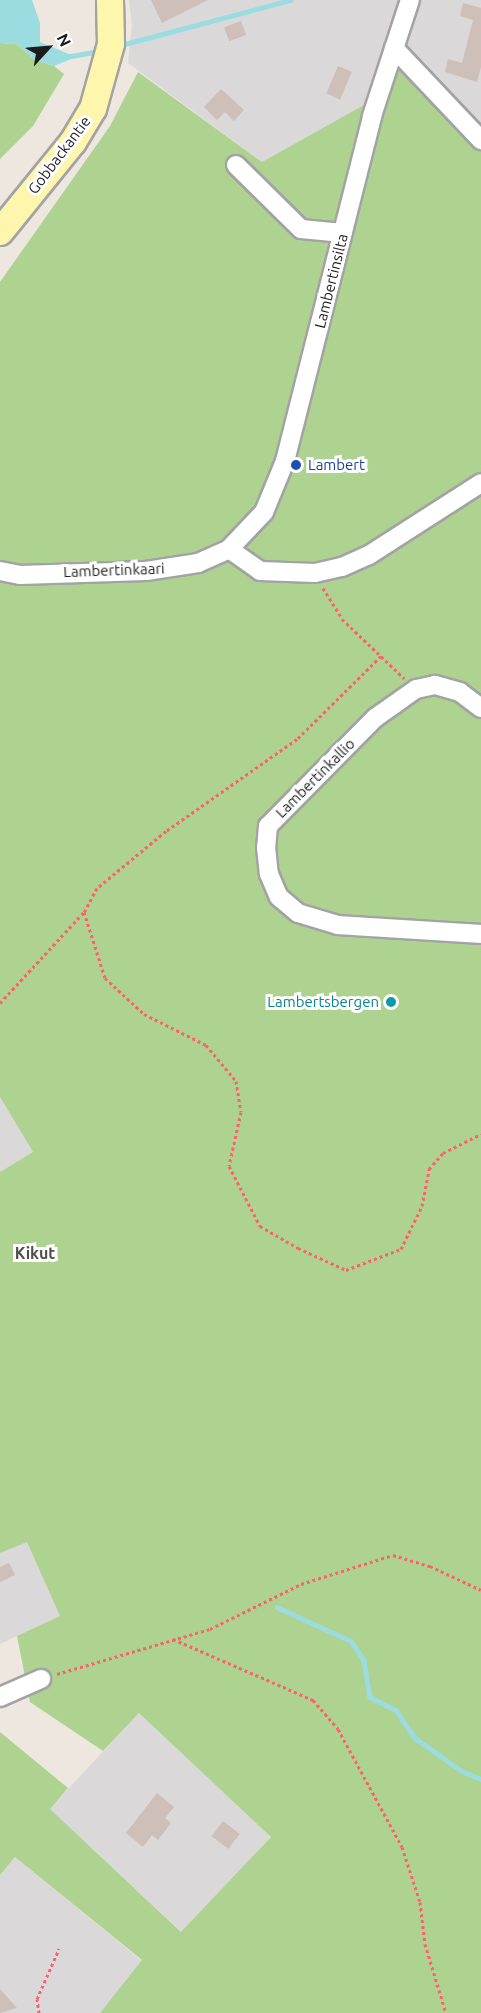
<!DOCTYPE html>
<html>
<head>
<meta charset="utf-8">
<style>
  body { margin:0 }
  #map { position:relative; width:481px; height:2013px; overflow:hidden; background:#eee7e0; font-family:Ubuntu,sans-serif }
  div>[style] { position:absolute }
  .residential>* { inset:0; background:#dad8d9; transform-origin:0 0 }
  .forest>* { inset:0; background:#aed290 }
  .water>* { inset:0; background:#9bdce1 }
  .stream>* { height:4.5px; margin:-2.25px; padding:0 2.25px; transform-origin:2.25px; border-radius:2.25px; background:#9bdce1 }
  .building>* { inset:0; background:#cebfb9; transform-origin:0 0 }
  .path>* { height:3px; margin-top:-1.5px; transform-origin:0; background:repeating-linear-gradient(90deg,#ff606a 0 3px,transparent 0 6px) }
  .roads { filter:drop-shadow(2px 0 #a3a3a3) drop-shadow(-2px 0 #a3a3a3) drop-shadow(0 2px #a3a3a3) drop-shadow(0 -2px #a3a3a3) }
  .street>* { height:18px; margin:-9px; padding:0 9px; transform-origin:9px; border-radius:9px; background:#fff }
  .secondary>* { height:26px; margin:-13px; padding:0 13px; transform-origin:13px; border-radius:13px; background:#fff6ad }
  .dots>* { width:16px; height:16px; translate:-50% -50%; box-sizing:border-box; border:3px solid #fff; border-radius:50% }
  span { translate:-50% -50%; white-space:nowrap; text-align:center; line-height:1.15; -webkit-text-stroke:6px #fff; paint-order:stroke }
  .street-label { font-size:15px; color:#1c1c1c }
  .transit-label { font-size:15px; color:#164399 }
  .left { translate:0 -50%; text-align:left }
  .culture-label { font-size:15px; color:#0d838f }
  .right { translate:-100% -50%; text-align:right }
  .neighbourhood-label { font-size:16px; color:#4f4f4f; font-weight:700 }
  .north { position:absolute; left:18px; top:18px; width:60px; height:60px; -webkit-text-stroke:4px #fff; paint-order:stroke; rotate:64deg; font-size:16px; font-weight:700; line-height:24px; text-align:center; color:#1c1c1c }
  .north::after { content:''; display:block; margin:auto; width:21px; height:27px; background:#1c1c1c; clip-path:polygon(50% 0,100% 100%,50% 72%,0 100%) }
</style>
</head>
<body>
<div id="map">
  <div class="residential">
    <div style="clip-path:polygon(129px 0,481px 0,481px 123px,402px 41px,371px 101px,262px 162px,128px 63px,132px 24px)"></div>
    <div style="clip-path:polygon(0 1097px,33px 1152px,0 1172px)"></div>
    <div style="clip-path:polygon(27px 1541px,61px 1616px,0 1644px,0 1553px)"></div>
    <div style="left:139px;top:1713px;width:181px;height:131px;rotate:43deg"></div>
    <div style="clip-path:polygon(15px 1857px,142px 1961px,100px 2013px,0 2013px,0 1875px)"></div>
  </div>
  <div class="forest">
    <div style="clip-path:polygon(402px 40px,481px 123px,481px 2013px,100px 2013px,142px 1960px,15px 1857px,0 1875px,0 1732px,68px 1788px,50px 1809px,181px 1932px,271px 1837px,139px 1713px,103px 1751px,30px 1702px,17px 1636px,60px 1616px,27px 1542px,0 1553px,0 1172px,33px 1152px,0 1097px,0 282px,110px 126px,138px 72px,262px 162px,371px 101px)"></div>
    <div style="clip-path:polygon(0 43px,16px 44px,37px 61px,54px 66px,64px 74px,33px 126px,0 159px)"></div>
  </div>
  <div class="water">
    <div style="clip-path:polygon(0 0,32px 0,40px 23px,40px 42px,76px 57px,54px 66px,37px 61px,16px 44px,0 43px)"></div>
  </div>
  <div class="stream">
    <div style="left:125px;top:44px;width:171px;rotate:-14.9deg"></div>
    <div style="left:71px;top:56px;width:27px;rotate:-10deg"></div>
    <div style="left:277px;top:1607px;width:81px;rotate:24.7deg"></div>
    <div style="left:351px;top:1641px;width:23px;rotate:56deg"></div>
    <div style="left:364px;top:1660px;width:37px;rotate:81deg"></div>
    <div style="left:370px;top:1697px;width:29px;rotate:27deg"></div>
    <div style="left:396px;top:1710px;width:34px;rotate:56deg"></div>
    <div style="left:415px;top:1738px;width:57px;rotate:35.1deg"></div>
    <div style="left:462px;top:1771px;width:21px;rotate:23deg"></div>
  </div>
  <div class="building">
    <div style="clip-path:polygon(151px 0,208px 0,162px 23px)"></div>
    <div style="clip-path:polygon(463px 3px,481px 8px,481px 67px,477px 82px,445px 72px,448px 59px,462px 63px,473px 20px,460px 16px)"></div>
    <div style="left:241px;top:21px;width:15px;height:18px;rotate:70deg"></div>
    <div style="left:338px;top:66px;width:15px;height:30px;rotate:23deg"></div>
    <div style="clip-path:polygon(221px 89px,244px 110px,234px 121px,225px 112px,217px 120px,204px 107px)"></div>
    <div style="clip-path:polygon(9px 1563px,15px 1575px,0 1582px,0 1567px)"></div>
    <div style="clip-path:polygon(157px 1793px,174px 1807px,165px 1818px,171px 1823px,158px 1840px,152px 1835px,143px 1847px,126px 1833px)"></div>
    <div style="left:223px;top:1821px;width:21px;height:19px;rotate:37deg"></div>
    <div style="clip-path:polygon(0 1989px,17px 2008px,0 2013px)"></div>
  </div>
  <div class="path">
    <div style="left:323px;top:588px;width:36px;rotate:58deg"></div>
    <div style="left:342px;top:619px;width:86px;rotate:43.6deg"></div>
    <div style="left:381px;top:656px;width:118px;rotate:135.3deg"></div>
    <div style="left:297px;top:739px;width:160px;rotate:144.9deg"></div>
    <div style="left:166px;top:831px;width:89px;rotate:140.4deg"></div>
    <div style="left:97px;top:888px;width:27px;rotate:118deg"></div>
    <div style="left:84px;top:912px;width:69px;rotate:72.3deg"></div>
    <div style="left:105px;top:978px;width:53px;rotate:42.7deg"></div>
    <div style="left:144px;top:1014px;width:69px;rotate:26.6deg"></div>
    <div style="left:206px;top:1045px;width:47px;rotate:50.2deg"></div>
    <div style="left:236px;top:1081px;width:31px;rotate:81deg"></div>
    <div style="left:241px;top:1112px;width:55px;rotate:102.5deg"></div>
    <div style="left:229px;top:1166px;width:68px;rotate:62.7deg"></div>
    <div style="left:260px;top:1226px;width:44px;rotate:30.1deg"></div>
    <div style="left:298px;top:1248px;width:53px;rotate:24.6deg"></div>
    <div style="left:346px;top:1270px;width:59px;rotate:-20.9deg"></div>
    <div style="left:401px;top:1249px;width:48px;rotate:-64deg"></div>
    <div style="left:422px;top:1206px;width:38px;rotate:-79deg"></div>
    <div style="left:429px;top:1169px;width:21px;rotate:-49deg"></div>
    <div style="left:443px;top:1153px;width:42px;rotate:-26.6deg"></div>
    <div style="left:0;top:1003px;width:124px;rotate:-47.3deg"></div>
    <div style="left:173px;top:1639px;width:153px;rotate:23.5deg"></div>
    <div style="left:313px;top:1700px;width:38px;rotate:49deg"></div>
    <div style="left:338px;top:1729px;width:134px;rotate:61.5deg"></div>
    <div style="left:402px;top:1847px;width:58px;rotate:71.9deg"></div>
    <div style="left:420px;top:1902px;width:42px;rotate:83.2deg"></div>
    <div style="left:425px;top:1944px;width:72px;rotate:73.1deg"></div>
    <div style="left:57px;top:1674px;width:159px;rotate:-16.4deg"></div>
    <div style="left:210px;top:1629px;width:102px;rotate:-26.3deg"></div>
    <div style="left:301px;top:1584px;width:96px;rotate:-17.5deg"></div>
    <div style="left:393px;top:1555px;width:39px;rotate:17deg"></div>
    <div style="left:430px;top:1566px;width:56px;rotate:25.2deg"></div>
    <div style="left:39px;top:2013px;width:14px;rotate:-98deg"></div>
    <div style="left:37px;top:1999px;width:55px;rotate:-66.3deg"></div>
  </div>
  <div class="roads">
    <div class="street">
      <div style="left:394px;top:48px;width:127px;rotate:46.6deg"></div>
      <div style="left:236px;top:165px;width:91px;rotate:44.6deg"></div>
      <div style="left:301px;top:229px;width:42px;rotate:5.4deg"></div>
      <div style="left:229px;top:549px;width:38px;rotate:35deg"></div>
      <div style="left:260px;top:571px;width:55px;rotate:2.1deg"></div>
      <div style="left:315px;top:573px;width:28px;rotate:-13deg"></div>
      <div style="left:342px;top:567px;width:30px;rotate:-24deg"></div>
      <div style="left:369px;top:555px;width:133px;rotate:-32.7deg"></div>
      <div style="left:0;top:571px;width:20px;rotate:11deg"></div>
      <div style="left:20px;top:575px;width:126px;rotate:-1.8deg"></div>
      <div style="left:146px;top:571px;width:53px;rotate:-8.7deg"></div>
      <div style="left:198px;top:563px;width:34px;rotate:-24deg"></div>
      <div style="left:229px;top:549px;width:51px;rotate:-46.6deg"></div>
      <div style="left:264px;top:512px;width:55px;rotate:-67.6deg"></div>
      <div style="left:285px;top:461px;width:356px;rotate:-75.8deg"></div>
      <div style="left:372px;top:116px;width:122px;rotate:-71.9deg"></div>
      <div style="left:481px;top:708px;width:26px;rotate:-143deg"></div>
      <div style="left:460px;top:692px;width:26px;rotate:-164deg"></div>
      <div style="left:435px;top:685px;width:19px;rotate:168deg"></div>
      <div style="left:416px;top:689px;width:50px;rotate:144.7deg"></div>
      <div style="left:375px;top:718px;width:152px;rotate:134.7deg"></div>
      <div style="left:268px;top:826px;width:21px;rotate:95deg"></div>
      <div style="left:266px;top:847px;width:27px;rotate:84deg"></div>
      <div style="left:269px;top:874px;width:25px;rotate:67deg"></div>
      <div style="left:279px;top:897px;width:25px;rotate:40deg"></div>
      <div style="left:298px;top:913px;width:42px;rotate:16.7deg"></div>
      <div style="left:338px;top:925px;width:143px;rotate:3.6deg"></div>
      <div style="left:0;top:1697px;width:45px;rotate:-23.7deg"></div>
    </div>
    <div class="secondary">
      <div style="left:0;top:232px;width:116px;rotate:-51deg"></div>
      <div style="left:73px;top:142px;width:39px;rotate:-59deg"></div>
      <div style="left:93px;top:109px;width:67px;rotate:-74.5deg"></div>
      <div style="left:111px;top:44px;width:44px;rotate:-91.3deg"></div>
    </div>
  </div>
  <div class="dots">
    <div style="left:296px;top:465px;background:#1a4fb4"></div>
    <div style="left:391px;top:1002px;background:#0f9aa8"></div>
  </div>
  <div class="street-label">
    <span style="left:59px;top:155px;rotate:-53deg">Gobbackantie</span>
    <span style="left:331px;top:281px;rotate:-76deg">Lambertinsilta</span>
    <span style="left:114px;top:570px;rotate:-2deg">Lambertinkaari</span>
    <span style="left:315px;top:778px;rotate:-45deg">Lambertinkallio</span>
  </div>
  <div class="transit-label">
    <span class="left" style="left:308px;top:465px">Lambert</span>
  </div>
  <div class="culture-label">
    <span class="right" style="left:379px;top:1002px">Lambertsbergen</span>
  </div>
  <div class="neighbourhood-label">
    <span style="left:35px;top:1253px">Kikut</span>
  </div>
  <div class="north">N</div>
</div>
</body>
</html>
